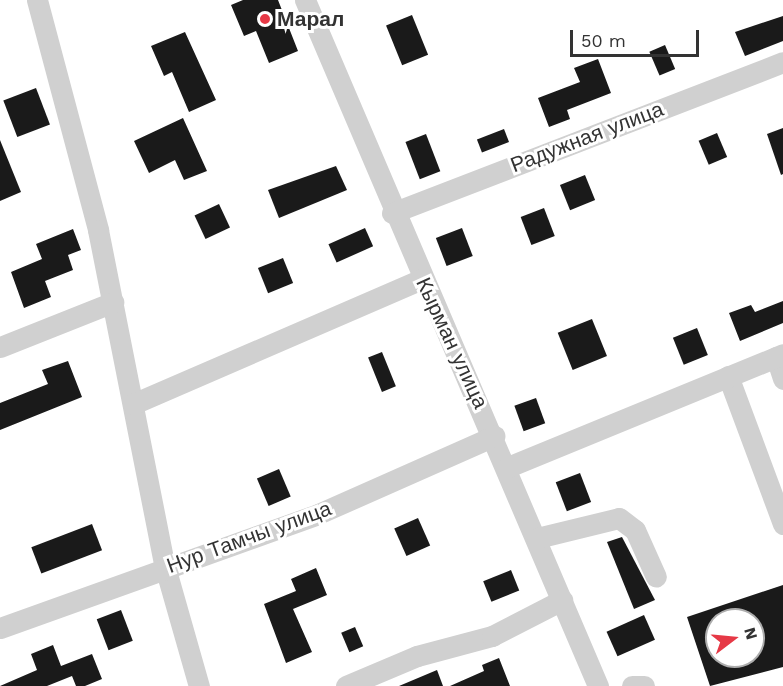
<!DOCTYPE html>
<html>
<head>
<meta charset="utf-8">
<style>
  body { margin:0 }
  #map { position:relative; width:783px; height:686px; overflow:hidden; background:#fff; font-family:"Work Sans",sans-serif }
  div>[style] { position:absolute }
  .building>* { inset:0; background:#1a1a1a; transform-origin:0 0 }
  .minor>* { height:21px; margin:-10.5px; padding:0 10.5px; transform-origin:10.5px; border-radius:10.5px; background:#d0d0d0 }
  .dots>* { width:16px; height:16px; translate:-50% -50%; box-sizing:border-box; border:3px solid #fff; border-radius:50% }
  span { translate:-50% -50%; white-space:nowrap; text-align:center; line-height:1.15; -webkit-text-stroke:6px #fff; paint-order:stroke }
  .poi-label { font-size:21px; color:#333; font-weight:700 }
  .left { translate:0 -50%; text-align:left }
  .street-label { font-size:21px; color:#333 }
  .north { position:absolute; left:705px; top:608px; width:60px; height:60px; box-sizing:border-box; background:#fff; border:2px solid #adadad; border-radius:50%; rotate:74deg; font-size:16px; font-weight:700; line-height:24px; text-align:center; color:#333 }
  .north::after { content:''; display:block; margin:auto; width:21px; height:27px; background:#e63946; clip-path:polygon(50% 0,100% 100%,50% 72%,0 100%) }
  .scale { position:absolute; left:570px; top:30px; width:129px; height:27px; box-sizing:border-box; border:3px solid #333; border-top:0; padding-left:8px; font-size:18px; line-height:21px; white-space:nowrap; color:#333; -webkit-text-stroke:4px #fff; paint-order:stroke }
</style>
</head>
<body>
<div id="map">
  <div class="building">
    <div style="clip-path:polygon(243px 0,278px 0,298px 51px,269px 63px,256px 31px,244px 36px,231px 5px)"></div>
    <div style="left:412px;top:15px;width:43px;height:28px;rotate:68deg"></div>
    <div style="clip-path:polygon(783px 16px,783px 41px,745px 56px,735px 32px)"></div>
    <div style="clip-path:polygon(185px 32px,216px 100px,189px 112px,172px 72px,164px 76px,151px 46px)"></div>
    <div style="left:665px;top:45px;width:26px;height:17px;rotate:67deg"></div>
    <div style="clip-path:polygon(598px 59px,611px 93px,567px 110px,570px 119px,549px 127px,538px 98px,580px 82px,574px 68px)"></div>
    <div style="left:36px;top:88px;width:39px;height:35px;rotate:69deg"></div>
    <div style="clip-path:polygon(183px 118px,207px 171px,184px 180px,175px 160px,149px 173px,134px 141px)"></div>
    <div style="clip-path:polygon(783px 128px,783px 174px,781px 175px,767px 134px)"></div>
    <div style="left:504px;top:129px;width:14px;height:29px;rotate:69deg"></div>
    <div style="left:717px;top:133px;width:26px;height:20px;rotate:67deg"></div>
    <div style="left:426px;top:134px;width:40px;height:22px;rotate:69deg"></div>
    <div style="clip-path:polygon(0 140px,21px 192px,0 201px)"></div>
    <div style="clip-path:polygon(336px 166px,347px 190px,279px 218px,268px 190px)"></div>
    <div style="left:585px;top:175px;width:27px;height:27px;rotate:68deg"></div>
    <div style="left:219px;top:204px;width:26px;height:27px;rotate:65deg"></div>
    <div style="left:544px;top:208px;width:30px;height:25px;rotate:69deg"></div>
    <div style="left:365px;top:228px;width:20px;height:40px;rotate:66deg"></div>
    <div style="left:462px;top:228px;width:30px;height:28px;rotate:69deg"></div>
    <div style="clip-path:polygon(73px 229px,81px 250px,68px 255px,73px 270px,45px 281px,51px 297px,24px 308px,11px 272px,42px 259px,36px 244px)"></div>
    <div style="left:283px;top:258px;width:27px;height:27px;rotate:68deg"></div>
    <div style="clip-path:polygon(783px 301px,783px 323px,740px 341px,729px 313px,751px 305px,755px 312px)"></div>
    <div style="left:592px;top:319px;width:40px;height:37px;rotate:68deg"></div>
    <div style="left:697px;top:328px;width:29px;height:26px;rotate:68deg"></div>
    <div style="left:382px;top:352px;width:37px;height:15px;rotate:68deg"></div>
    <div style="clip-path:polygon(68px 361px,82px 397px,0 430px,0 403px,48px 384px,42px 370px)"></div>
    <div style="left:536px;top:398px;width:27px;height:23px;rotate:70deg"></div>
    <div style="left:279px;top:469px;width:30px;height:24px;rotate:67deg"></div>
    <div style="left:580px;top:473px;width:31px;height:26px;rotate:69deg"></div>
    <div style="left:418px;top:518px;width:30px;height:26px;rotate:66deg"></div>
    <div style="left:92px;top:524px;width:28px;height:65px;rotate:69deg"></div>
    <div style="clip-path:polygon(622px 537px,655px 600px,634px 609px,607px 542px)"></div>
    <div style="clip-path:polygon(316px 568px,327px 595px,293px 609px,312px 652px,286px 663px,264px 604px,296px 591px,291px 579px)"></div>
    <div style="left:511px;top:570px;width:22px;height:30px;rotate:68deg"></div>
    <div style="clip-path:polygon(evenodd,783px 585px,783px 667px,710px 686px,687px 617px,783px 585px,717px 620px,753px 620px,753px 656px,717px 656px,717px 620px)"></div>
    <div style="left:121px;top:610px;width:33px;height:26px;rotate:69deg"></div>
    <div style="left:644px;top:615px;width:27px;height:41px;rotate:66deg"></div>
    <div style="left:355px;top:627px;width:21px;height:15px;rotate:67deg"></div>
    <div style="clip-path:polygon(53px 645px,61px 666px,92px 654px,102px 679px,85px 686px,76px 686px,72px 676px,47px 686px,0 686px,37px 670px,31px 654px)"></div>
    <div style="clip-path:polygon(499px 658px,510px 686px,450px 686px,484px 671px,482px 665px)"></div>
    <div style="clip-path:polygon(437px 670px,443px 686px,399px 686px)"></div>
  </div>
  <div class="minor">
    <div style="left:37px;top:0;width:238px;rotate:75.1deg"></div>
    <div style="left:98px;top:230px;width:344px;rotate:78.8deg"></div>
    <div style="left:165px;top:567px;width:124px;rotate:74.1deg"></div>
    <div style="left:305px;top:0;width:746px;rotate:66.87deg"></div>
    <div style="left:392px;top:213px;width:419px;rotate:-21.1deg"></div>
    <div style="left:0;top:347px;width:122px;rotate:-21.7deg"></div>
    <div style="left:776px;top:357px;width:23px;rotate:72deg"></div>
    <div style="left:728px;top:376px;width:158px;rotate:69.6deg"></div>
    <div style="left:133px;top:404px;width:315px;rotate:-23.4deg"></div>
    <div style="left:508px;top:467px;width:297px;rotate:-22.3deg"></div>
    <div style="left:537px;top:538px;width:84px;rotate:-13.7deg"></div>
    <div style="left:619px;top:518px;width:20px;rotate:37deg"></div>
    <div style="left:635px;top:530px;width:51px;rotate:65.9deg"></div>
    <div style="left:0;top:628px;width:338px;rotate:-19.7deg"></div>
    <div style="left:318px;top:514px;width:193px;rotate:-23.9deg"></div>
    <div style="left:346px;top:686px;width:77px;rotate:-22.9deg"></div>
    <div style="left:417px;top:656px;width:78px;rotate:-14.9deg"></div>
    <div style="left:492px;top:636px;width:79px;rotate:-27.2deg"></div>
    <div style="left:632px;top:686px;width:12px"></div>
  </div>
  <div class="dots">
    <div style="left:265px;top:19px;background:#e63946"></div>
  </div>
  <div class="poi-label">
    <span class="left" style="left:277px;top:19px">Марал</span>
  </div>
  <div class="street-label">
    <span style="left:587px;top:137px;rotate:-21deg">Радужная улица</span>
    <span style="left:452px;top:343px;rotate:65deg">Кырман улица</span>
    <span style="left:249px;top:537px;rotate:-20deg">Нур Тамчы улица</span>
  </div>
  <div class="north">N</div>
  <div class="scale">50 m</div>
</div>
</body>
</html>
